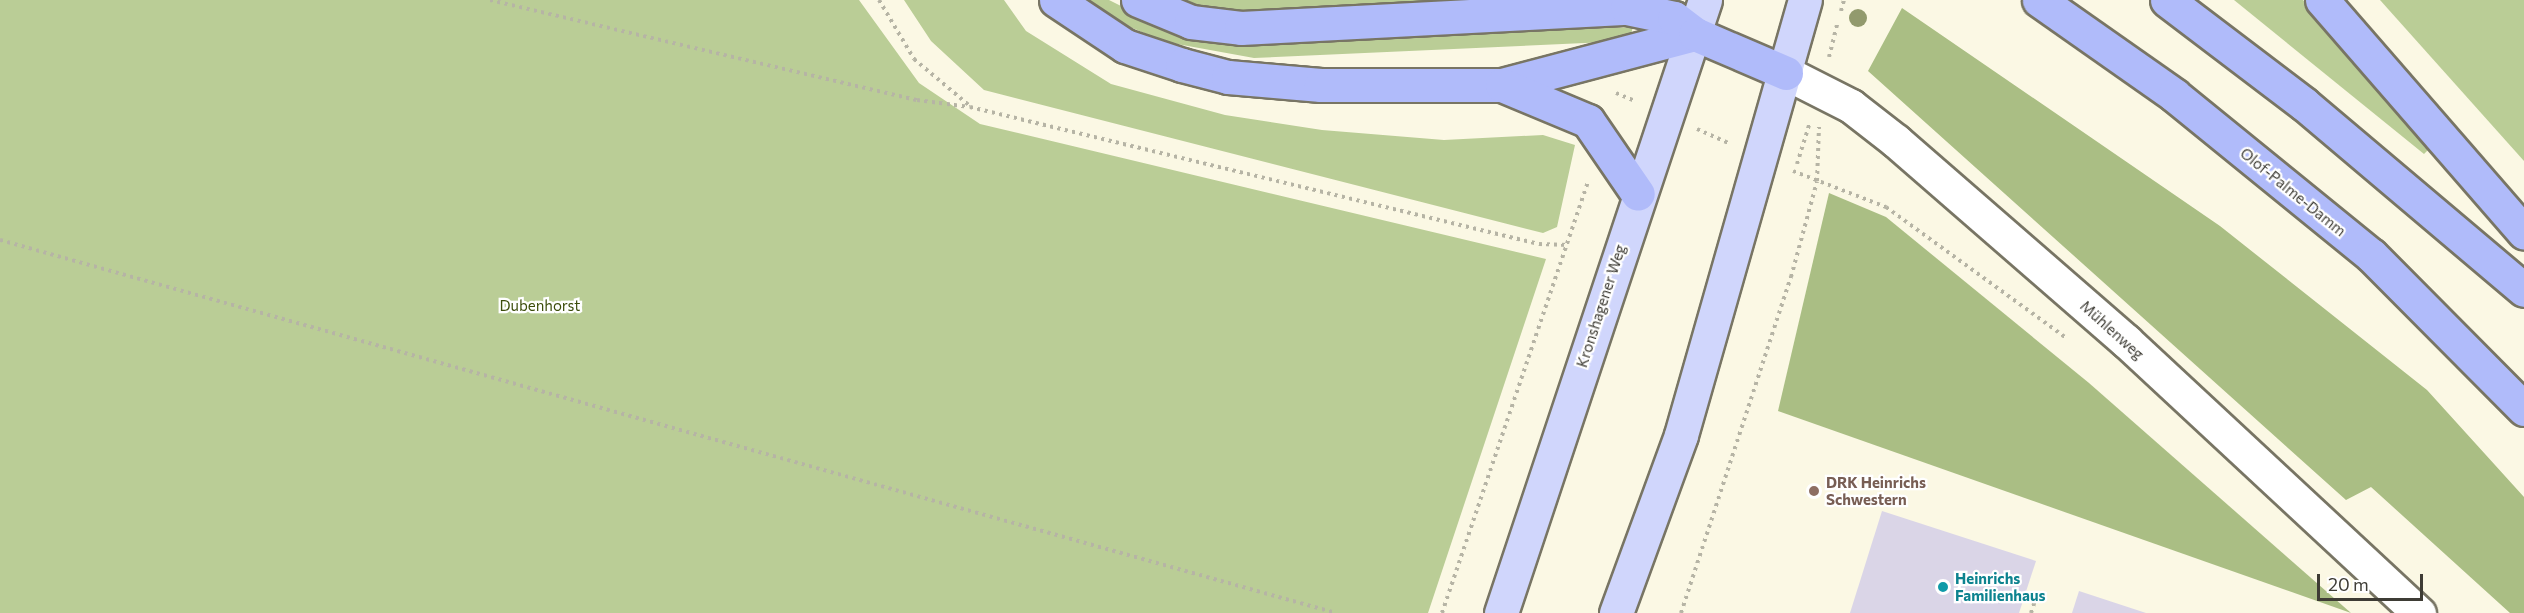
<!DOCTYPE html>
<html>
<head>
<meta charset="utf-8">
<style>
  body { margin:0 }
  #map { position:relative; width:2524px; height:613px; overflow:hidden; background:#fbf8e4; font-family:Commissioner,sans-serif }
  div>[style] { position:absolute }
  .green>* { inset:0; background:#bacd96 }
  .forest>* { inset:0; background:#aabe84 }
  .building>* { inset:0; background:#dad5e7 }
  .path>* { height:4px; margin-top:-2px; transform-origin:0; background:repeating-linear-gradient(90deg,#b6b4a5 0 3px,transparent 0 7.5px) }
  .roads { filter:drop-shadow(2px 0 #787564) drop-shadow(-2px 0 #787564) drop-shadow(0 2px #787564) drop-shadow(0 -2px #787564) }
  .minor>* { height:33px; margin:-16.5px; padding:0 16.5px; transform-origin:16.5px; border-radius:16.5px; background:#fff }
  .major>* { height:33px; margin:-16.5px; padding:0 16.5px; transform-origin:16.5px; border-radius:16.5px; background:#d0d6fc }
  .highway>* { height:33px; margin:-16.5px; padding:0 16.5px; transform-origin:16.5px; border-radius:16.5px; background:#b0bbfa }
  .trees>* { width:18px; height:18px; margin:-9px; border-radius:50%; background:#929a6d }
  .dots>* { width:16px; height:16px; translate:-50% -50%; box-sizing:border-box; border:3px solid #fff; border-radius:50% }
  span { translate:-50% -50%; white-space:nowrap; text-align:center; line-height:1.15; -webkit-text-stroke:4.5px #fff; paint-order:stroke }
  .street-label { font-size:15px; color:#3e3c35 }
  .park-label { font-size:15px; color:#3c4d0b }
  .education-label { font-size:15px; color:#785e54; font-weight:700 }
  .left { translate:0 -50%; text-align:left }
  .culture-label { font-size:15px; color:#0d838f; font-weight:700 }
  .scale { position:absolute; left:2317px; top:574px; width:106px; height:27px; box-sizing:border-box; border:3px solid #3e3c35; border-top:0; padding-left:8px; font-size:18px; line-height:21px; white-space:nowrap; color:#3e3c35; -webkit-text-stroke:4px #fff; paint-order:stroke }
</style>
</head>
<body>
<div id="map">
  <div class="green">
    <div style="clip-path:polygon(0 0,859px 0,919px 83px,980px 124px,1546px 259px,1428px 613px,0 613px)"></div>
    <div style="clip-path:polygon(904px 0,1004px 0,1026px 31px,1111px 84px,1225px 115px,1322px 130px,1444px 140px,1543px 135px,1575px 145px,1557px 227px,1543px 233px,984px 90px,931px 41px)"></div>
    <div style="clip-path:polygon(1084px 0,1109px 0,1169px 30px,1220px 43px,1633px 27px,1629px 41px,1254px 58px,1166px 42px,1108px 18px)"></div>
    <div style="clip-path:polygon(1172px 0,1540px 0,1259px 16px)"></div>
    <div style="clip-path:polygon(2234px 0,2303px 0,2431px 147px,2424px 154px)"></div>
    <div style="clip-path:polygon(2380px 0,2524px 0,2524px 161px)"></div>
  </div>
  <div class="forest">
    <div style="clip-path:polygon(1902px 8px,2220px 226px,2427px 390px,2524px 497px,2524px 613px,2510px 613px,2371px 487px,2346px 500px,1868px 71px)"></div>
    <div style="clip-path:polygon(1829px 193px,1886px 217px,2089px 383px,2351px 613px,1778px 411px)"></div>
  </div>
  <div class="building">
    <div style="clip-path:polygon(1882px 511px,2036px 561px,2019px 613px,1850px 613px)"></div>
    <div style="clip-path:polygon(2079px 591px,2146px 613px,2072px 613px)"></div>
  </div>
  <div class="path">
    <div style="left:490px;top:0;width:439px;rotate:13.2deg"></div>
    <div style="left:917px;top:100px;width:53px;rotate:7.5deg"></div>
    <div style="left:970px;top:107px;width:585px;rotate:13.54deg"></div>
    <div style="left:1539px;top:244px;width:30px;rotate:2deg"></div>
    <div style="left:879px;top:0;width:69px;rotate:59.3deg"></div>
    <div style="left:914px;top:59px;width:73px;rotate:40deg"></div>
    <div style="left:1841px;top:11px;width:11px;rotate:-75deg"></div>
    <div style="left:1829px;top:57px;width:37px;rotate:-76deg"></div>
    <div style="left:1616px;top:93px;width:21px;rotate:23deg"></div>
    <div style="left:1697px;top:129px;width:34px;rotate:24deg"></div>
    <div style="left:1797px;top:164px;width:44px;rotate:-72.8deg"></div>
    <div style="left:1793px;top:171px;width:100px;rotate:21.2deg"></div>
    <div style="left:1886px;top:207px;width:223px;rotate:36deg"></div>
    <div style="left:0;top:240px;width:1387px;rotate:15.6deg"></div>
    <div style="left:1442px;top:613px;width:455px;rotate:-71.3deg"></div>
    <div style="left:1681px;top:613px;width:354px;rotate:-71.9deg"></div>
    <div style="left:1791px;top:277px;width:99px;rotate:-74.8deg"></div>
    <div style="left:1817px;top:181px;width:54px;rotate:-87.9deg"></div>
    <div style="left:2031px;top:613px;width:20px;rotate:-72deg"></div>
  </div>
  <div class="roads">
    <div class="minor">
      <div style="left:1786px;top:73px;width:73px;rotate:26.9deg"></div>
      <div style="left:1851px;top:106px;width:57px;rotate:37.9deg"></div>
      <div style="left:1896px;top:141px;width:305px;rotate:41deg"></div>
      <div style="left:2126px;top:341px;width:400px;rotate:42.9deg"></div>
    </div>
    <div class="major">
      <div style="left:1501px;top:613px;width:646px;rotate:-71.59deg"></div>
      <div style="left:1616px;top:613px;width:189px;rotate:-69.9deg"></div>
      <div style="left:1681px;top:435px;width:452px;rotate:-74.1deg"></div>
    </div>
    <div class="highway">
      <div style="left:1056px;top:0;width:83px;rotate:33.7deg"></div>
      <div style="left:1125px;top:46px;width:60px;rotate:18.4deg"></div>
      <div style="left:1182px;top:65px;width:48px;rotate:14.6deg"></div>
      <div style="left:1228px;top:77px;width:93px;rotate:4.9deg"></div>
      <div style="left:1321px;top:85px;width:181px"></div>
      <div style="left:1502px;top:85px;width:200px;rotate:-14.8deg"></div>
      <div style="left:1138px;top:0;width:57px;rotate:22.5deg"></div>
      <div style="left:1191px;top:22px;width:50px;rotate:6.8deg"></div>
      <div style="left:1241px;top:28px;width:387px;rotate:-3deg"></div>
      <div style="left:1627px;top:8px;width:48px;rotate:12deg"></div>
      <div style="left:1674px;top:18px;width:26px;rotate:37deg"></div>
      <div style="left:1695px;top:34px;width:99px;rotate:23.2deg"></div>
      <div style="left:2039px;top:0;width:165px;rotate:35.1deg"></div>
      <div style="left:2174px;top:95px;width:254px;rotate:39.1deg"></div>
      <div style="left:2371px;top:255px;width:217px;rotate:45.2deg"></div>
      <div style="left:2167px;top:0;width:172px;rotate:37.2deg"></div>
      <div style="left:2304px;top:104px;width:288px;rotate:40.2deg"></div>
      <div style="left:2322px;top:0;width:308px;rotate:49deg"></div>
      <div style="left:1502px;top:85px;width:93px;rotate:22.7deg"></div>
      <div style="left:1588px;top:121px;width:88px;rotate:55.6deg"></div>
    </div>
  </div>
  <div class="trees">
    <div style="left:1858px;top:18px"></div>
  </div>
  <div class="dots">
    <div style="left:1814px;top:491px;background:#8d6e63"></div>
    <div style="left:1943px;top:587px;background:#0f9aa8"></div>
  </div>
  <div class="street-label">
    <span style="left:2293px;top:192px;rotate:39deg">Olof-Palme-Damm</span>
    <span style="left:1601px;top:306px;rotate:-72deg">Kronshagener Weg</span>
    <span style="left:2112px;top:330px;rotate:42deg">Mühlenweg</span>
  </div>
  <div class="park-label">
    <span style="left:540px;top:306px">Dubenhorst</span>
  </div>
  <div class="education-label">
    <span class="left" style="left:1826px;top:491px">DRK Heinrichs<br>Schwestern</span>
  </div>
  <div class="culture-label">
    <span class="left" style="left:1955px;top:587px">Heinrichs<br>Familienhaus</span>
  </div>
  <div class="scale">20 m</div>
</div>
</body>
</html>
